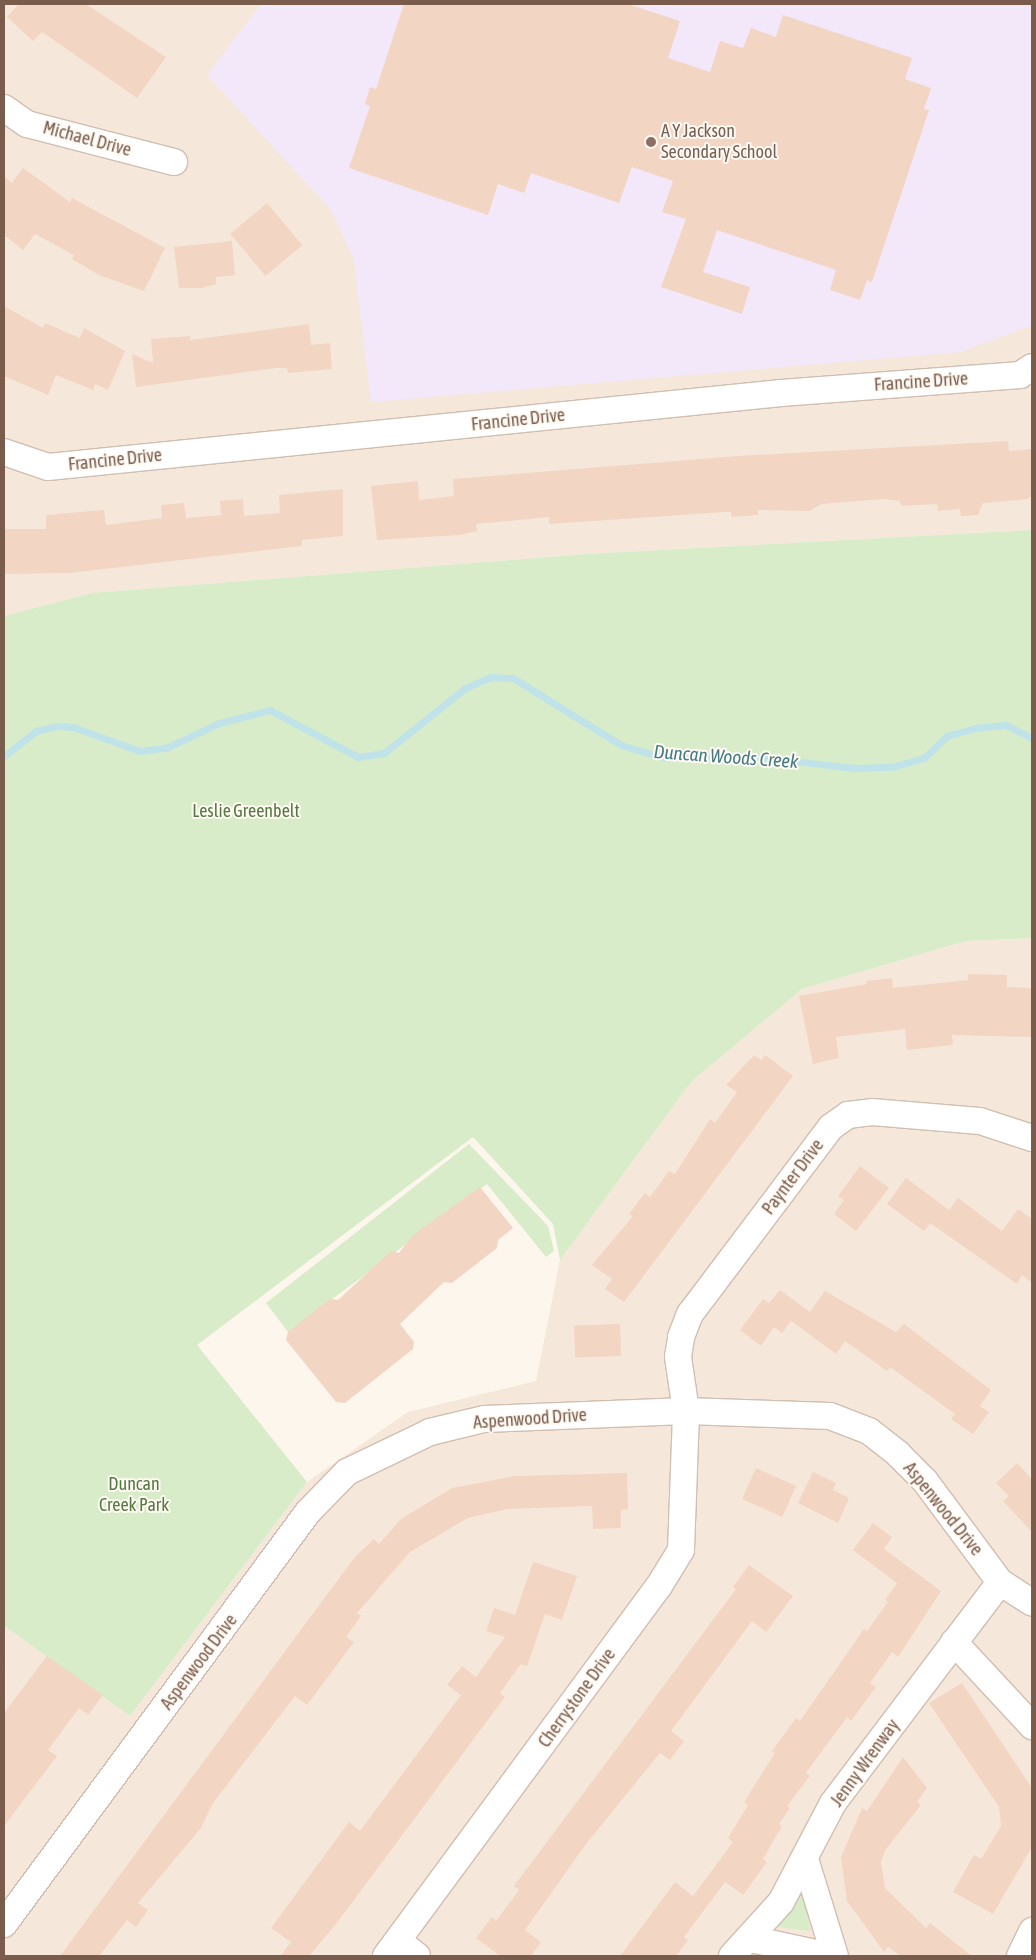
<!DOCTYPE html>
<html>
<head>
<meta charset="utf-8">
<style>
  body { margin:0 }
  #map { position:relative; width:1036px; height:1960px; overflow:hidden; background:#fdf6ec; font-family:"Asap Condensed",sans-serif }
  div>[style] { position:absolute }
  .residential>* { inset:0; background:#f5e8da }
  .education>* { inset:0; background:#f3e8fa }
  .green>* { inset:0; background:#d8ecc9 }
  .stream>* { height:7px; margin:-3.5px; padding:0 3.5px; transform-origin:3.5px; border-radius:3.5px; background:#bfe3e8 }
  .building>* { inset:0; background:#f3d5c3; transform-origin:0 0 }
  .roads { filter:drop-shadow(1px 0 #d1beb0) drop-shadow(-1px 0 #d1beb0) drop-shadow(0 1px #d1beb0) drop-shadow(0 -1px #d1beb0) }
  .minor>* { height:26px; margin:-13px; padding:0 13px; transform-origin:13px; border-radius:13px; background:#fff }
  .dots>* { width:14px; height:14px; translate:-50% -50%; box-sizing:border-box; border:2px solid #fffaf3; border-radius:50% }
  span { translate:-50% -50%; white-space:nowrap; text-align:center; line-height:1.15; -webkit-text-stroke:4px #fffaf3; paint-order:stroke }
  .education-label { font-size:18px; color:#785e54 }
  .left { translate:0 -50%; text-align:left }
  .street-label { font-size:18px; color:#7a5c4d }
  .park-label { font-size:18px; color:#537a41 }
  .water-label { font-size:19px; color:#437c86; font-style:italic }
  .frame { position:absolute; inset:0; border:5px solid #7a5c4d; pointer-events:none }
</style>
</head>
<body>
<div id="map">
  <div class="residential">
    <div style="clip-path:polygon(4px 4px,1032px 4px,1032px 530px,586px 554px,93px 593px,4px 616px)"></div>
    <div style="clip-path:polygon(1032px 938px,1032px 1956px,4px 1956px,6px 1626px,130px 1716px,307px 1482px,408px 1412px,536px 1381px,560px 1260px,691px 1082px,802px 989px,966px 941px)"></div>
  </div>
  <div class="education">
    <div style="clip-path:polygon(261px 4px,1032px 4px,1032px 325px,960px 352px,371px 402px,354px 260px,331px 210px,207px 75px)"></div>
  </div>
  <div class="green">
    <div style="clip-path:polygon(1032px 530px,1032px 938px,966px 941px,802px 989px,691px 1082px,560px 1260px,553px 1224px,473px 1137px,197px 1345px,307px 1482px,130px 1716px,6px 1627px,4px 1630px,4px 616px,92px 593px,586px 554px)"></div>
    <div style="clip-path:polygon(469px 1144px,548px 1226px,554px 1251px,546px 1257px,487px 1184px,288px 1332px,266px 1303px)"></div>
    <div style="clip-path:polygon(804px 1891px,810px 1931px,778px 1927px,784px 1915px)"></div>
  </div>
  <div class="stream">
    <div style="left:4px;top:756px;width:41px;rotate:-38deg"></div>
    <div style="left:36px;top:731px;width:21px;rotate:-14deg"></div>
    <div style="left:56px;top:726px;width:17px;rotate:3deg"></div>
    <div style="left:73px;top:727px;width:71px;rotate:19.7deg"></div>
    <div style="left:140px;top:751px;width:26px;rotate:-7deg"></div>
    <div style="left:166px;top:748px;width:59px;rotate:-25.3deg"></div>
    <div style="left:219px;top:723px;width:53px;rotate:-14.3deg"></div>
    <div style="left:270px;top:710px;width:100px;rotate:28.1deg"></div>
    <div style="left:358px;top:757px;width:26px;rotate:-9deg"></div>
    <div style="left:384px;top:753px;width:104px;rotate:-38.7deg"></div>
    <div style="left:465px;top:688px;width:28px;rotate:-23deg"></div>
    <div style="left:491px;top:677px;width:22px;rotate:3deg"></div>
    <div style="left:513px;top:678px;width:127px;rotate:31.8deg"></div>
    <div style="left:621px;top:745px;width:43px;rotate:16.3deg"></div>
    <div style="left:662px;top:757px;width:91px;rotate:-0.6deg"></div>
    <div style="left:753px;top:756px;width:102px;rotate:6.8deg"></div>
    <div style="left:854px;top:768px;width:38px;rotate:-2deg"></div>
    <div style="left:892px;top:767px;width:33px;rotate:-16deg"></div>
    <div style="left:924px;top:758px;width:32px;rotate:-44deg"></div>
    <div style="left:947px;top:736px;width:29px;rotate:-16deg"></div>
    <div style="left:975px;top:728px;width:31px;rotate:-6deg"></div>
    <div style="left:1006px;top:725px;width:29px;rotate:27deg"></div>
  </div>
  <div class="building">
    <div style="clip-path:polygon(19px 4px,86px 4px,166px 57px,137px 98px,42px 32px,33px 41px,7px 17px)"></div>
    <div style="clip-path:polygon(404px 4px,628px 4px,680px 21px,668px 58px,710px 72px,720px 41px,743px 48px,751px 28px,776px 37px,783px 15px,912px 58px,905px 79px,931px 88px,924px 109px,929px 110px,872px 282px,867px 280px,860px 300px,830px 290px,836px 270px,717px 230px,703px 272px,750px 287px,742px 314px,661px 287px,686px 219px,662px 212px,673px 181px,632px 167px,619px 203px,531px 173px,524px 193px,498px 184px,488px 215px,349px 168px,370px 106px,365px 104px,370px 87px,376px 89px)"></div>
    <div style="clip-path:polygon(23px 168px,70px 202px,72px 198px,165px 248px,144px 291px,99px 275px,72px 259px,74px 255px,35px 234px,23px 250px,4px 235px,4px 176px,12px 183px)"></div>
    <div style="left:267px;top:203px;width:55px;height:48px;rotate:50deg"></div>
    <div style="clip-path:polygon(232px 241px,235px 275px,216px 277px,216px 284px,202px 288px,179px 288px,174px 247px)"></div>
    <div style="clip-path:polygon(4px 306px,43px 328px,45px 323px,80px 338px,84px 328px,125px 351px,108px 390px,95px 384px,93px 390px,56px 375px,48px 395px,4px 376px)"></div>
    <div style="clip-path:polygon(309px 324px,311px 345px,330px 343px,332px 369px,288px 373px,287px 368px,276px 368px,136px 387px,132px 354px,153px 363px,151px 339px,190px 336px,190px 340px)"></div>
    <div style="clip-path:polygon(1008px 441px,1009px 451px,1032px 449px,1032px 495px,1028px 499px,983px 503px,978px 515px,961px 516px,960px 509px,938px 511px,937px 504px,901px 506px,900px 501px,884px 499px,821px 504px,810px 511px,758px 510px,758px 515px,731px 517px,731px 512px,725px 512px,549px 524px,549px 517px,476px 524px,477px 531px,459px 535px,377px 540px,371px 486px,418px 481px,419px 500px,454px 496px,453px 479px,738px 456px)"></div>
    <div style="clip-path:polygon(343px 489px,343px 536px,302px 540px,302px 546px,70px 573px,4px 574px,4px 529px,46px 529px,46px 515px,104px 510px,106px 525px,162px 518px,161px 505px,184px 503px,186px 518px,221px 515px,220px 501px,243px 499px,244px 516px,280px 513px,279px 495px)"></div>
    <div style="clip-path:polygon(968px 974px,1007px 975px,1007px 987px,1032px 988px,1032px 1037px,952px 1035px,953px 1045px,907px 1050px,905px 1029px,836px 1037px,839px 1058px,813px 1064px,799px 996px,867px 984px,866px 981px,892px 978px,893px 988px,968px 980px)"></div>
    <div style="clip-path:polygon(754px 1055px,761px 1060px,765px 1055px,793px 1076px,624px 1302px,605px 1289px,612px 1279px,592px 1265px,633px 1216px,629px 1214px,645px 1193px,650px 1197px,669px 1171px,675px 1174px,710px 1119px,715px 1123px,737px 1092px,726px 1085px)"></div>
    <div style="clip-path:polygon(860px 1166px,889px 1188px,856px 1231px,834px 1214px,844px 1200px,838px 1196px)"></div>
    <div style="clip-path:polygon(906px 1178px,949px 1210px,958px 1198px,1002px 1231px,1018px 1209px,1032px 1219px,1032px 1283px,1022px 1275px,1017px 1284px,930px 1223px,924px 1231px,887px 1204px)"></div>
    <div style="clip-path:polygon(480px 1187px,513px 1228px,498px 1240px,497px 1248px,452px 1283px,444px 1282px,400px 1324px,414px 1342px,413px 1349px,345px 1403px,336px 1402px,286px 1340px,288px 1332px,330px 1299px,338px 1300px,391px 1251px,399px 1253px,413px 1235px)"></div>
    <div style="clip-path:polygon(780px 1290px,810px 1312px,825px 1291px,896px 1332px,904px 1324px,991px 1390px,980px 1406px,989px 1412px,973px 1434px,951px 1419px,955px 1414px,890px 1367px,887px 1371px,845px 1341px,836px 1354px,791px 1321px,782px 1333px,774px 1327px,761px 1346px,740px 1330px,763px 1299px,769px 1303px)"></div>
    <div style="left:620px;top:1324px;width:32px;height:46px;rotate:88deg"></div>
    <div style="clip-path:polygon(1017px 1463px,1032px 1479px,1032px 1532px,1003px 1501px,1009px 1496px,996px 1483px)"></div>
    <div style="left:756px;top:1468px;width:44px;height:34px;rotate:24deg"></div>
    <div style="clip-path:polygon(813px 1472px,836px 1483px,833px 1490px,849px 1498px,838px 1523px,798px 1503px)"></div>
    <div style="clip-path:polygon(627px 1473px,628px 1509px,621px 1510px,621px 1528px,593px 1529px,592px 1506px,507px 1509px,468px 1518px,410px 1552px,357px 1613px,361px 1616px,346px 1637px,354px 1642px,307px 1705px,295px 1696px,213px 1803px,201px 1828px,138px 1903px,148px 1910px,136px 1927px,127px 1920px,99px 1956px,60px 1956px,354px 1558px,374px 1539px,379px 1544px,401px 1519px,452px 1488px,515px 1476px)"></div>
    <div style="clip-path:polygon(873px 1523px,892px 1537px,884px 1549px,941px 1591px,898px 1657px,892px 1652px,870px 1683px,876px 1687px,851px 1721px,847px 1717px,806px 1773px,810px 1776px,787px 1806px,790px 1808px,779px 1824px,782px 1826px,763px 1859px,767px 1862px,743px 1895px,725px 1882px,684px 1937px,688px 1940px,676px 1956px,620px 1956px,675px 1882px,693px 1896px,733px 1842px,728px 1838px,748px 1805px,744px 1802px,775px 1753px,772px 1751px,796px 1718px,800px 1721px,864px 1629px,867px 1631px,888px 1602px,885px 1600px,897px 1583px,853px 1550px)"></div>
    <div style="clip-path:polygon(533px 1562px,577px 1576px,562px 1620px,545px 1614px,527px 1666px,521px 1664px,500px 1693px,505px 1697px,336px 1924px,309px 1956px,280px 1956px,291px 1942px,271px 1928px,349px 1822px,360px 1831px,461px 1695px,447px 1685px,462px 1666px,476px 1677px,505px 1637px,486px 1631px,494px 1608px,515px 1615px)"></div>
    <div style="clip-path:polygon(749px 1565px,793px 1596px,766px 1632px,752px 1621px,671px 1731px,684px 1741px,670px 1760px,660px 1753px,586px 1844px,525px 1930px,541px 1942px,531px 1956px,500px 1956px,476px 1938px,492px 1917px,496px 1921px,519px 1890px,514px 1886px,736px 1589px,733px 1587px)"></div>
    <div style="clip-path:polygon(47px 1656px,103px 1695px,88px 1715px,79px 1708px,48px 1750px,57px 1756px,4px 1826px,4px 1713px)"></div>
    <div style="clip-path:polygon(962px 1683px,1032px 1788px,1032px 1847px,993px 1914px,953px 1892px,974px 1855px,981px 1859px,1001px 1826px,999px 1807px,929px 1703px)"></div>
    <div style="clip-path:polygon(903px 1757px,927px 1788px,917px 1802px,921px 1805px,886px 1849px,881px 1862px,885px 1888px,926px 1928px,930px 1923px,972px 1956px,901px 1956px,888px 1947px,884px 1952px,847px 1901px,841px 1857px,862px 1808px,867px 1811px)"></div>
  </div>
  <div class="roads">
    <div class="minor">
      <div style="left:4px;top:108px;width:28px;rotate:35deg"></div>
      <div style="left:27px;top:124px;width:152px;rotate:14.5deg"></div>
      <div style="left:4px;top:452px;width:46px;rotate:18.8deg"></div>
      <div style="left:48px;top:467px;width:737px;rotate:-5.76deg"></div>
      <div style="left:781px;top:393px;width:240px;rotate:-4.3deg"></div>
      <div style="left:1020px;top:375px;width:14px;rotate:-34deg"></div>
      <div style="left:954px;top:1642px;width:115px;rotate:47.1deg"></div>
      <div style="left:806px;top:1862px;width:98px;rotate:72.9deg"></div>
      <div style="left:4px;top:1924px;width:512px;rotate:-53.58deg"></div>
      <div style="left:308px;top:1512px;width:56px;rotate:-45.7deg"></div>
      <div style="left:347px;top:1472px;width:92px;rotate:-25.7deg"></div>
      <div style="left:430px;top:1432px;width:56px;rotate:-13.5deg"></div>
      <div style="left:484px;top:1419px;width:202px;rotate:-2.3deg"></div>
      <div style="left:686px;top:1411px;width:144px;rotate:2deg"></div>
      <div style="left:830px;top:1416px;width:42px;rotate:21deg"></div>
      <div style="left:869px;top:1431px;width:37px;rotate:38deg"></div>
      <div style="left:898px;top:1454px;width:38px;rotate:45deg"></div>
      <div style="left:925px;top:1481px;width:126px;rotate:53.4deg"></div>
      <div style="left:1000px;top:1582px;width:38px;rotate:33deg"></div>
      <div style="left:751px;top:1939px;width:80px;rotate:12.3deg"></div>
      <div style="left:398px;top:1941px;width:24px;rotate:38deg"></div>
      <div style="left:386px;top:1956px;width:460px;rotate:-53.6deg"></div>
      <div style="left:659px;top:1586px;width:42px;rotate:-58.6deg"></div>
      <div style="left:681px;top:1550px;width:139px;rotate:-87.9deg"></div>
      <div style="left:686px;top:1411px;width:55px;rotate:-98.4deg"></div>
      <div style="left:678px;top:1357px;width:20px;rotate:-81deg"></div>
      <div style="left:681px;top:1337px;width:25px;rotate:-69deg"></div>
      <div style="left:690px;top:1314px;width:234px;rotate:-53deg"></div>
      <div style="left:831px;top:1127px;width:21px;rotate:-35deg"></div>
      <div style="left:848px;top:1115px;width:24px;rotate:-7deg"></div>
      <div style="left:872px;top:1112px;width:108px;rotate:4.8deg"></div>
      <div style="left:980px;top:1121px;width:55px;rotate:18.1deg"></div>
      <div style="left:732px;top:1956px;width:73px;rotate:-47.8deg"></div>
      <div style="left:781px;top:1902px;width:112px;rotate:-62.3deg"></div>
      <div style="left:833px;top:1803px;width:277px;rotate:-52.9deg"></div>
      <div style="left:1020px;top:1956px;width:28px;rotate:-64deg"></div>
    </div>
  </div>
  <div class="dots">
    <div style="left:651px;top:142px;background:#8d6e63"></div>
  </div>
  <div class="education-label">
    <span class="left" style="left:661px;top:142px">A Y Jackson<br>Secondary School</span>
  </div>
  <div class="street-label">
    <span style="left:87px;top:139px;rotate:15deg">Michael Drive</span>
    <span style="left:921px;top:382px;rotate:-4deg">Francine Drive</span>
    <span style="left:518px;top:420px;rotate:-6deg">Francine Drive</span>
    <span style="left:115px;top:460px;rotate:-6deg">Francine Drive</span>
    <span style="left:793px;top:1177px;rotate:-53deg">Paynter Drive</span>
    <span style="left:530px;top:1419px;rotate:-4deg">Aspenwood Drive</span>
    <span style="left:943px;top:1509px;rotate:51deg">Aspenwood Drive</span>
    <span style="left:199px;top:1662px;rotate:-53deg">Aspenwood Drive</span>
    <span style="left:577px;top:1698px;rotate:-54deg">Cherrystone Drive</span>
    <span style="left:865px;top:1763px;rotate:-54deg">Jenny Wrenway</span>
  </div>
  <div class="park-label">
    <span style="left:246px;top:811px">Leslie Greenbelt</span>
    <span style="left:134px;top:1495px">Duncan<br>Creek Park</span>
  </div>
  <div class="water-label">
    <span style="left:726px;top:757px;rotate:4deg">Duncan Woods Creek</span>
  </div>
  <div class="frame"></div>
</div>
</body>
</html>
